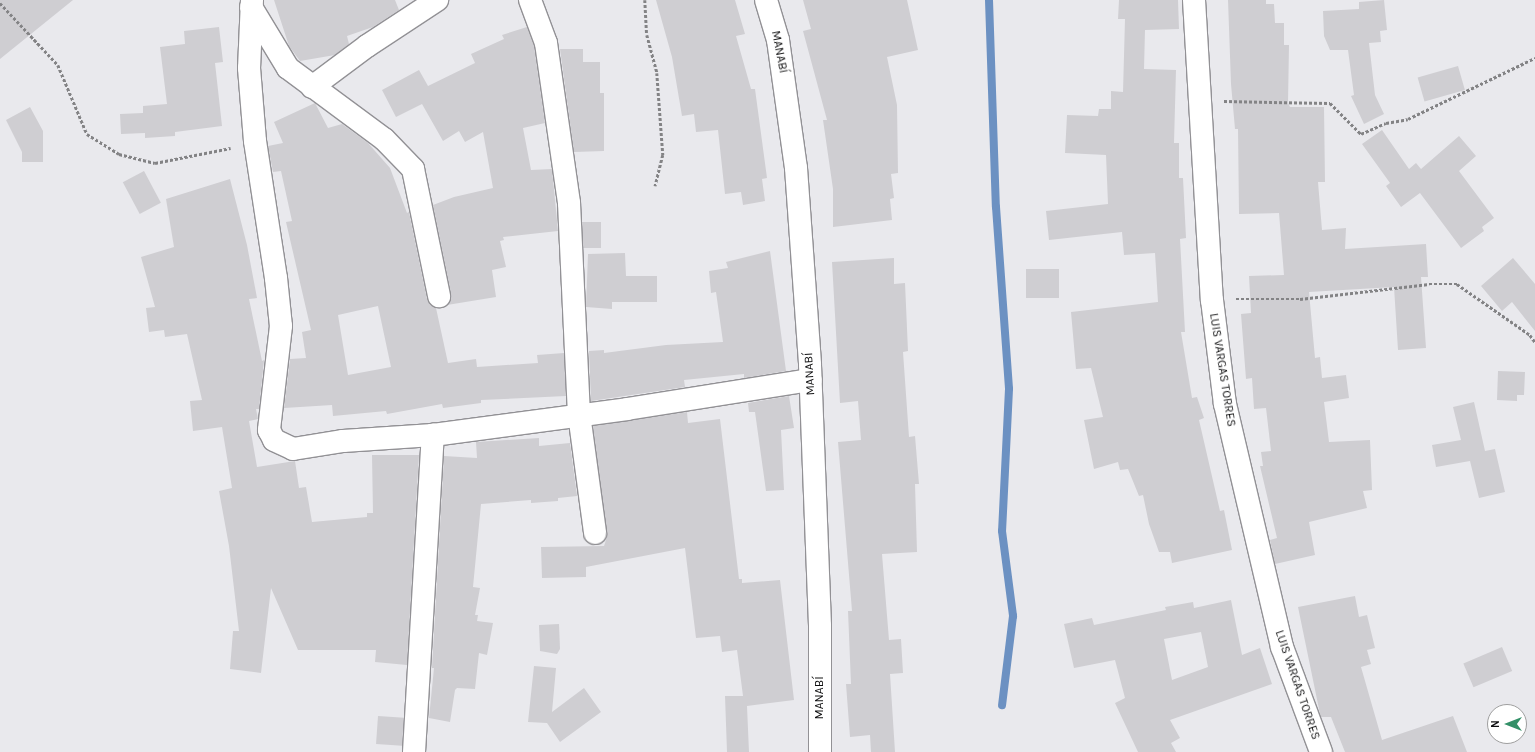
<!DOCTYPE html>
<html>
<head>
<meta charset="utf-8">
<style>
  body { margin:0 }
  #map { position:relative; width:1535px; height:752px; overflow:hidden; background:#e9e9ed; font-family:Karla,sans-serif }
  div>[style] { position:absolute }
  .stream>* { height:8px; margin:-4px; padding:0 4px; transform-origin:4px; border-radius:4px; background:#6c91c2 }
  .building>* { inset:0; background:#cfced2; transform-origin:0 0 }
  .path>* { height:2.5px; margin-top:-1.25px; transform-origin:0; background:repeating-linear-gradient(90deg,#838385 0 3px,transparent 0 5px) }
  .roads { filter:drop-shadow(1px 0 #929195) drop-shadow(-1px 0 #929195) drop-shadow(0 1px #929195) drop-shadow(0 -1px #929195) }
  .street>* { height:22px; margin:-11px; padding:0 11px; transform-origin:11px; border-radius:11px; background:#fff }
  span { translate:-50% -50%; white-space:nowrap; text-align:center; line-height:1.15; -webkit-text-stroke:3px #fff; paint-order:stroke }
  .street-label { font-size:12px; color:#0f0f10 }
  .north { position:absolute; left:1487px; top:704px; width:40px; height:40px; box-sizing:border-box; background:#fff; border:1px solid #9f9f9f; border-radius:50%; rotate:270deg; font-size:11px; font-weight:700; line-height:16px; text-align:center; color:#0f0f10 }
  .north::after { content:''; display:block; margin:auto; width:14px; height:18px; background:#339068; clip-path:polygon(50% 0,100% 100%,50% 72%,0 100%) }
</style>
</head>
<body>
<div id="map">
  <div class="stream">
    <div style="left:989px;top:0;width:207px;rotate:88.1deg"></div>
    <div style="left:996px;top:207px;width:182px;rotate:85.9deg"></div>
    <div style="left:1009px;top:389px;width:142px;rotate:92.8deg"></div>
    <div style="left:1002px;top:531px;width:86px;rotate:82.6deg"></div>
    <div style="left:1013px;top:616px;width:90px;rotate:97deg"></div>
  </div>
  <div class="building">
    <div style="clip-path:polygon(0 0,73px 0,0 59px)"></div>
    <div style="clip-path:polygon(274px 0,395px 0,399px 10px,373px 27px,347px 36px,349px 44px,335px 55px,300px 61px,289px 46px)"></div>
    <div style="clip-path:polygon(656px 0,735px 0,745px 34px,736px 36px,751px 89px,755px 89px,767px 178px,762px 179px,765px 201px,743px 205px,741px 192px,725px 194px,718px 130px,696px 132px,694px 114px,682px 116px,672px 57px)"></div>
    <div style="clip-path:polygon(803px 0,907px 0,918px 50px,887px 57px,897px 105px,898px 173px,891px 174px,894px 198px,890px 199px,892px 220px,833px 227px,833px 189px,823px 120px,827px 120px,803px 31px,811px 29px)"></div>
    <div style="clip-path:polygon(1119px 0,1178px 0,1179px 29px,1145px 30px,1144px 69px,1176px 70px,1174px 143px,1179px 143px,1179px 178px,1183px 178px,1186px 238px,1180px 239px,1185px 332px,1181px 332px,1192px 398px,1197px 397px,1204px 418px,1199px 420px,1220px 511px,1224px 510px,1232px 550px,1172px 563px,1170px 552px,1159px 552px,1149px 524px,1143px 495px,1139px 496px,1128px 469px,1120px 470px,1118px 462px,1094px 469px,1084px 420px,1103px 417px,1091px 368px,1076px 369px,1071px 312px,1158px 302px,1155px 253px,1124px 255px,1122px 232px,1049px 240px,1046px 211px,1108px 204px,1106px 155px,1065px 153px,1067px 115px,1098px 116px,1099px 109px,1111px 109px,1111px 91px,1123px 92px,1125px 19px,1118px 19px)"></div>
    <div style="clip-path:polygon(1228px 0,1266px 0,1266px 4px,1274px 4px,1275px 23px,1284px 23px,1284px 45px,1289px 45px,1288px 103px,1290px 107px,1324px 107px,1325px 182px,1318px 182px,1322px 230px,1346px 228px,1345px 249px,1426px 244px,1428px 277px,1421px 277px,1426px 348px,1398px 350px,1394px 287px,1309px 292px,1315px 358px,1320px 357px,1322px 378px,1346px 375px,1349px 398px,1324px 402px,1329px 442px,1370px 440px,1372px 490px,1363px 491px,1367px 508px,1309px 522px,1315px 555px,1275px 564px,1270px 540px,1277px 538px,1260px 466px,1263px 466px,1261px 452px,1271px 451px,1266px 408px,1254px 409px,1252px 378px,1246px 379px,1241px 314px,1251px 313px,1249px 276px,1284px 275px,1279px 213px,1239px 214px,1238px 129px,1235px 129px,1231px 84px)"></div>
    <div style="clip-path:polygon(1384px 0,1387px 30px,1380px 31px,1381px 42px,1369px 43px,1375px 95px,1384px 114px,1364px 124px,1351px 96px,1354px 95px,1348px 50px,1330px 50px,1324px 36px,1323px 11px,1359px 9px,1359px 2px)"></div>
    <div style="clip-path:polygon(219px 27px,223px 62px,215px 63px,222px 126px,175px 132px,175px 136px,145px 138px,145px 133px,121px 134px,120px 114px,143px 113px,143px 106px,167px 104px,160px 47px,185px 44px,184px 31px)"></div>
    <div style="clip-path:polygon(527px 27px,534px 46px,545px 123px,523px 128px,531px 170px,552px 169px,558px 231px,503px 237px,504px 240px,500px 241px,506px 267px,492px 270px,496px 297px,447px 305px,451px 293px,433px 205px,454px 197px,493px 188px,483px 132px,465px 142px,459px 131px,443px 141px,422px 104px,396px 117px,382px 90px,419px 70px,428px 86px,475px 63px,471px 54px,504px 39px,502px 35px)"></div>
    <div style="clip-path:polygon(560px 49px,583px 49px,583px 62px,600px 62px,600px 93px,604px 93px,604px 151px,574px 152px)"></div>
    <div style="left:1458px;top:66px;width:25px;height:42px;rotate:74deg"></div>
    <div style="clip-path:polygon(evenodd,315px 103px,328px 128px,342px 124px,368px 143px,390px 168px,407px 213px,409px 212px,427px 299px,430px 305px,436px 308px,448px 363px,476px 359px,477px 367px,538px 363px,537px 355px,564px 353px,566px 396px,481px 400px,481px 403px,443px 408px,442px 404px,387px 414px,386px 411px,333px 416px,332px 405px,284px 408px,290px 359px,306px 358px,302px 332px,311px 330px,286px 222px,292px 221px,281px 171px,273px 172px,268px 146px,283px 143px,274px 122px,315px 103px,378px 306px,391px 367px,348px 375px,338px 315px,378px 306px)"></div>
    <div style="clip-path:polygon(30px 107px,43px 131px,43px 162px,22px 162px,22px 152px,6px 120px)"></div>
    <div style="clip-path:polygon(1382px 130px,1409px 169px,1416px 163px,1421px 169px,1459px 136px,1476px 156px,1459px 171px,1494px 218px,1482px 227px,1484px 231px,1461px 248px,1420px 193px,1401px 207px,1386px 186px,1390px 183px,1362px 144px)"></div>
    <div style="left:144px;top:171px;width:36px;height:24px;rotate:62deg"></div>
    <div style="clip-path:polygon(230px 179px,247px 245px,257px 298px,249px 299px,262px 361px,264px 360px,259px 409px,256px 409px,258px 419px,249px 421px,257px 467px,295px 461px,299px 488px,306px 487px,312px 522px,367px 517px,367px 513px,373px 513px,372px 455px,419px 455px,407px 665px,375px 662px,376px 650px,298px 650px,271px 588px,261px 673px,230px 669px,233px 631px,239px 631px,229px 546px,219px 491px,232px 488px,222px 427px,193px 431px,190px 401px,202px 400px,187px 334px,165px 337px,164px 330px,149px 332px,146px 308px,155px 307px,141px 257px,174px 247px,166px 199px)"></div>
    <div style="left:601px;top:222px;width:26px;height:19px;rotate:90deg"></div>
    <div style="clip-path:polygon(770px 251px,786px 371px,744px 378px,744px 374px,684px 380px,685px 387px,591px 401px,589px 351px,604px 350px,604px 353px,666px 345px,723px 342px,716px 292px,711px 293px,709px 271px,728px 268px,726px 262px)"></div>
    <div style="clip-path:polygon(625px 253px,626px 276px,657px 276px,657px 302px,612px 302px,612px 309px,586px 307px,588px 254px)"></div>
    <div style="clip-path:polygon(894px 258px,894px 284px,905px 283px,908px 351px,903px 352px,909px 437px,915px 436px,919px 484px,915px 484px,917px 552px,882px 554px,889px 640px,901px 639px,903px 673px,890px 674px,895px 752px,871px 752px,870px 735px,850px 737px,846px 684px,851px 684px,848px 611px,852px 611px,838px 442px,861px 440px,858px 401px,840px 403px,832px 262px)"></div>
    <div style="clip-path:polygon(1513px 258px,1535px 284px,1535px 331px,1512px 302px,1502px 311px,1481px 286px)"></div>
    <div style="left:1026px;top:269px;width:33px;height:29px"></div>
    <div style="clip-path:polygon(1498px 371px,1525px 372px,1524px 395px,1517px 395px,1517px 401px,1497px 400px)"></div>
    <div style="clip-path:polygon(789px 396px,794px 428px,781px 430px,784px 490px,766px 491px,755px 412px,749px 412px,748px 403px)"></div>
    <div style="clip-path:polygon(1474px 402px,1485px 451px,1495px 449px,1505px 492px,1479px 498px,1470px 461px,1436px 467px,1432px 445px,1461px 440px,1453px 407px)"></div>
    <div style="clip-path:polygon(687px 412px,688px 423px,720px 419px,739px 579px,742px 579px,742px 583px,780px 580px,794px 700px,747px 706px,749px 752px,727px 752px,725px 696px,743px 696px,737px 650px,722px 652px,720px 636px,696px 638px,685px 548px,586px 567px,586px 577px,542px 578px,541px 547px,604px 546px,607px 537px,593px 426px)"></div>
    <div style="clip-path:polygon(539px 438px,539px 446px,570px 443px,577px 496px,558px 498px,558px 501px,531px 503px,531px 500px,481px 504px,473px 587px,480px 588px,475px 615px,478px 615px,477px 621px,493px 623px,487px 655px,479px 653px,475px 689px,457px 688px,455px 690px,450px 722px,429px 718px,434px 668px,432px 668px,444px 456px,477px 458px,476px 442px)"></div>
    <div style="clip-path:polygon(1355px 596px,1359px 617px,1367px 615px,1375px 648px,1367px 650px,1371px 664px,1361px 667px,1382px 740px,1453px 716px,1467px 752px,1345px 752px,1331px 717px,1321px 717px,1320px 714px,1298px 607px)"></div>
    <div style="clip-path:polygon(evenodd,1231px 600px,1242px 655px,1260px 648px,1272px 684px,1170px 720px,1180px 738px,1171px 743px,1176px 752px,1138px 752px,1115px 703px,1125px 698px,1115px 660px,1074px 668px,1064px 624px,1092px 618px,1094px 625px,1166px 610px,1165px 607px,1193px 602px,1194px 608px,1231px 600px,1201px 632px,1208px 667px,1172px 680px,1164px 639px,1201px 632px)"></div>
    <div style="clip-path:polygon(559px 624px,560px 649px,557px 654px,540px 651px,539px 625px)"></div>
    <div style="left:1502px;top:647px;width:26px;height:42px;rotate:67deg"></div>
    <div style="clip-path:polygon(534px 666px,556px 668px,552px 712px,584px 688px,601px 712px,560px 742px,547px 723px,528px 722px)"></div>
    <div style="left:378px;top:716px;width:26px;height:28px;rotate:4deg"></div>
  </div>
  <div class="path">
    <div style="left:645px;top:0;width:35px;rotate:87deg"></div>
    <div style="left:647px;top:35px;width:39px;rotate:75deg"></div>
    <div style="left:657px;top:73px;width:82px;rotate:85.8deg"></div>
    <div style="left:663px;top:155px;width:32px;rotate:104deg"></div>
    <div style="left:0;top:3px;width:85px;rotate:46.9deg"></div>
    <div style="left:58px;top:65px;width:75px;rotate:67.2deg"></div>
    <div style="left:87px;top:134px;width:38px;rotate:32deg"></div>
    <div style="left:119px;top:154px;width:37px;rotate:14deg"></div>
    <div style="left:155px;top:163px;width:77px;rotate:-11.2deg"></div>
    <div style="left:1224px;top:101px;width:106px;rotate:1.1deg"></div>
    <div style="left:1330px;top:103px;width:44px;rotate:45deg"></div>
    <div style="left:1361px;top:134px;width:27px;rotate:-24deg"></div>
    <div style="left:1386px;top:123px;width:22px;rotate:-10deg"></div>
    <div style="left:1408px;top:119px;width:141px;rotate:-25.7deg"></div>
    <div style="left:1236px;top:299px;width:64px"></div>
    <div style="left:1300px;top:299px;width:130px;rotate:-6.6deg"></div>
    <div style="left:1429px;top:284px;width:28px"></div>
    <div style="left:1457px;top:284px;width:89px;rotate:34.9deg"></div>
    <div style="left:1530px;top:335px;width:9px;rotate:54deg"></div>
  </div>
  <div class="roads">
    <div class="street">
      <div style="left:252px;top:0;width:68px;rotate:92.5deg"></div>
      <div style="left:249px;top:68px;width:73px;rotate:85.3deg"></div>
      <div style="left:255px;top:141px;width:139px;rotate:81.3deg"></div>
      <div style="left:276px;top:278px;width:48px;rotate:84.1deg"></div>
      <div style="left:281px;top:326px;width:105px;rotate:96.6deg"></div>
      <div style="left:269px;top:430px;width:11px;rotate:63deg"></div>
      <div style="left:274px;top:440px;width:21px;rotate:25deg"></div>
      <div style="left:293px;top:449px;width:51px;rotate:-9.1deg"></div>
      <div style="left:343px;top:441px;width:90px;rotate:-3.8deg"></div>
      <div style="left:530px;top:0;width:46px;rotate:69.6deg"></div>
      <div style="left:546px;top:43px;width:162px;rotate:81.8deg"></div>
      <div style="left:569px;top:203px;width:211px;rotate:87.3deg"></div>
      <div style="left:579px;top:414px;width:120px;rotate:82.3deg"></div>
      <div style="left:766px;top:0;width:42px;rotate:73.3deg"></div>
      <div style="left:778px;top:40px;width:129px;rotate:82deg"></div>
      <div style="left:796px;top:168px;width:197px;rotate:85.9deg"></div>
      <div style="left:810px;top:365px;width:261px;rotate:87.8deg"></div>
      <div style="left:820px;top:626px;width:126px;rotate:90deg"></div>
      <div style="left:1194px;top:0;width:301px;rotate:86.6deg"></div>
      <div style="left:1212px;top:300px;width:105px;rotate:82.9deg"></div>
      <div style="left:1225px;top:404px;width:250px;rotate:76.8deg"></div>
      <div style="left:1282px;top:647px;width:112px;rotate:69.6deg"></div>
      <div style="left:251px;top:7px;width:71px;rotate:58.8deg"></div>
      <div style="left:288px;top:68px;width:119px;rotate:36.5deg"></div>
      <div style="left:384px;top:139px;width:42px;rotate:46deg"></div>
      <div style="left:413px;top:169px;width:130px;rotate:78.4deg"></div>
      <div style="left:312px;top:87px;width:69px;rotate:-36.7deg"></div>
      <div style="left:367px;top:46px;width:84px;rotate:-33.3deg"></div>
      <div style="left:414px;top:752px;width:318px;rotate:-86.6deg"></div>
      <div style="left:433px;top:435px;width:196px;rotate:-7.6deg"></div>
      <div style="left:627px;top:409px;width:186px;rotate:-9deg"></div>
    </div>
  </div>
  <div class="street-label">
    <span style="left:779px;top:52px;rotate:79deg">MANABÍ</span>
    <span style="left:1222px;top:370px;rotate:81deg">LUIS VARGAS TORRES</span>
    <span style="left:810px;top:374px;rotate:-93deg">MANABÍ</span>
    <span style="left:1297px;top:685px;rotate:71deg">LUIS VARGAS TORRES</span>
    <span style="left:820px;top:698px;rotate:-90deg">MANABÍ</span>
  </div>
  <div class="north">N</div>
</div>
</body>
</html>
